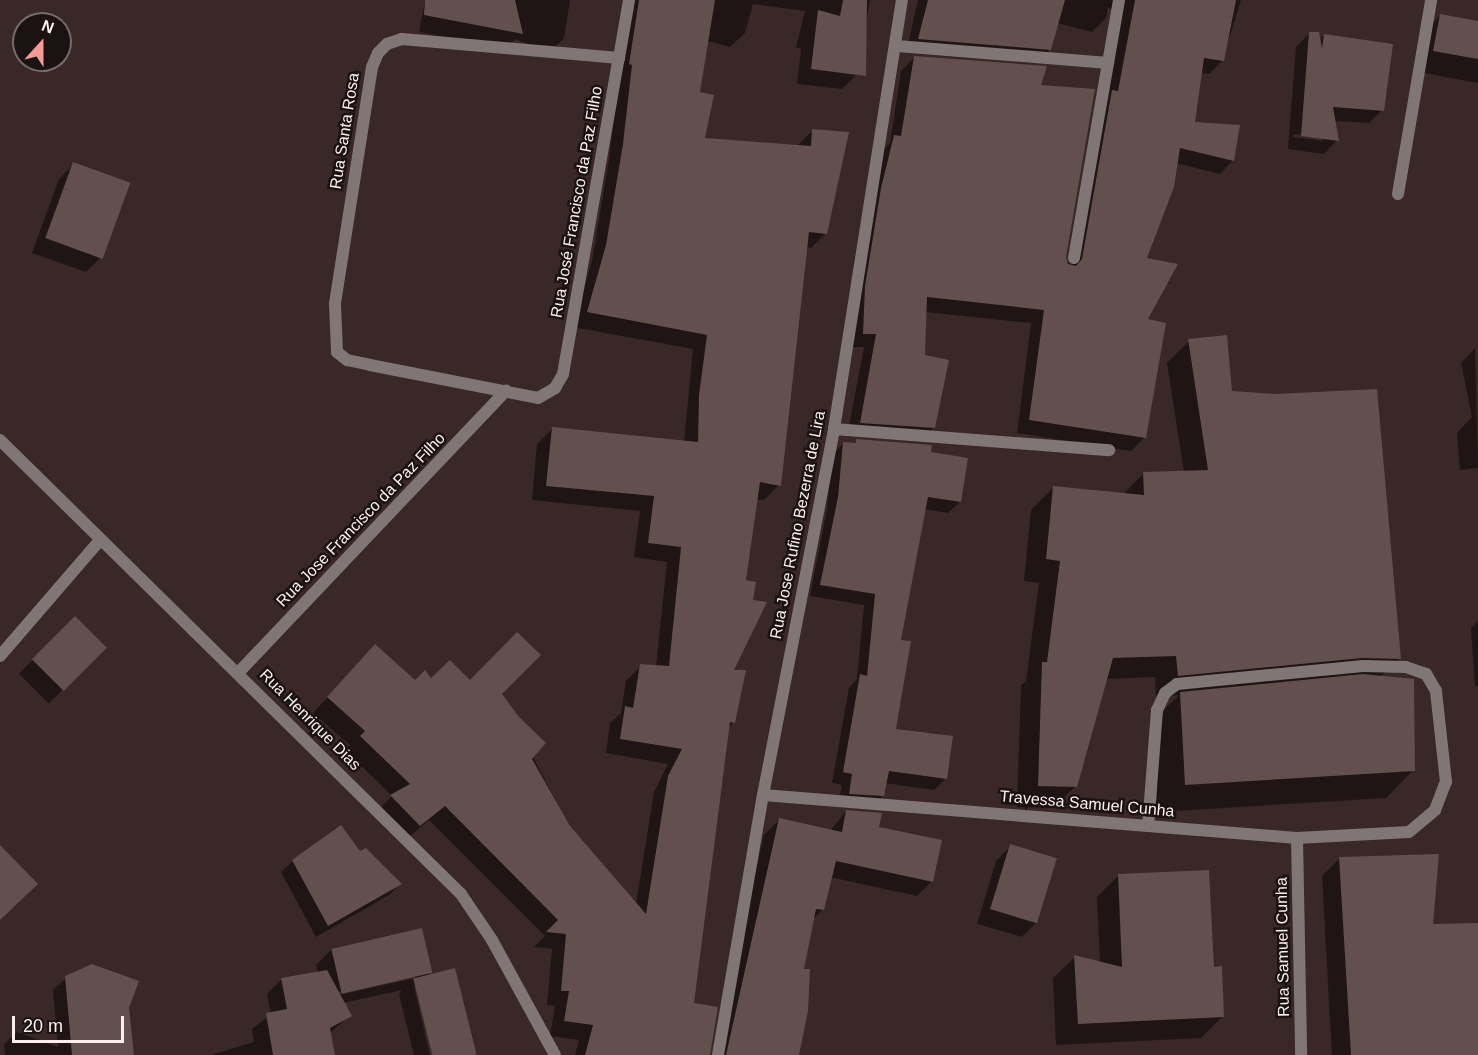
<!DOCTYPE html>
<html>
<head>
<meta charset="utf-8">
<style>
  body { margin:0 }
  #map { position:relative; width:1478px; height:1055px; overflow:hidden; background:#392827; font-family:Helvetica,sans-serif }
  div>[style] { position:absolute }
  .shadow>* { inset:0; background:#0007; transform-origin:0 0 }
  .building>* { inset:0; background:#624f4e; transform-origin:0 0 }
  .minor>* { height:12px; margin:-6px; padding:0 6px; transform-origin:6px; border-radius:6px; background:#7f7675 }
  span { translate:-50% -50%; white-space:nowrap; text-align:center; line-height:1.15; -webkit-text-stroke:5px #1b1313; paint-order:stroke }
  .street-label { font-size:16px; color:#fbefee }
  .north { position:absolute; left:12px; top:12px; width:60px; height:60px; box-sizing:border-box; background:#1b1313; border:2px solid #756b6b; border-radius:50%; rotate:21deg; font-size:16px; font-weight:700; line-height:24px; text-align:center; color:#fbefee }
  .north::after { content:''; display:block; margin:auto; width:21px; height:27px; background:#f59b97; clip-path:polygon(50% 0,100% 100%,50% 72%,0 100%) }
  .scale { position:absolute; left:12px; top:1016px; width:112px; height:27px; box-sizing:border-box; border:3px solid #fbefee; border-top:0; padding-left:8px; font-size:18px; line-height:21px; white-space:nowrap; color:#fbefee; -webkit-text-stroke:4px #1b1313; paint-order:stroke }
</style>
</head>
<body>
<div id="map">
  <div class="shadow">
    <div style="clip-path:polygon(425px 0,570px 0,564px 38px,549px 53px,515px 39px,507px 48px,419px 32px)"></div>
    <div style="clip-path:polygon(627px 0,870px 0,857px 74px,842px 89px,797px 84px,801px 49px,796px 47px,805px 11px,753px 4px,745px 33px,730px 47px,707px 41px,699px 93px,703px 139px,798px 145px,813px 130px,826px 233px,811px 248px,806px 247px,779px 485px,764px 500px,756px 499px,731px 671px,734px 722px,728px 728px,692px 1004px,709px 1055px,575px 1055px,579px 1040px,550px 1036px,555px 1006px,547px 1005px,552px 949px,534px 947px,545px 936px,429px 820px,405px 840px,377px 811px,392px 796px,346px 751px,351px 746px,313px 713px,375px 646px,416px 682px,470px 682px,500px 694px,569px 826px,636px 904px,654px 792px,668px 764px,606px 753px,610px 723px,621px 713px,626px 681px,641px 666px,656px 667px,667px 562px,634px 557px,640px 511px,532px 500px,537px 444px,552px 429px,684px 442px,693px 349px,573px 327px,592px 261px,609px 160px)"></div>
    <div style="clip-path:polygon(918px 0,1241px 0,1222px 61px,1209px 74px,1200px 73px,1194px 123px,1233px 160px,1220px 174px,1176px 163px,1145px 260px,1145px 437px,1131px 451px,1017px 433px,1031px 323px,925px 312px,923px 356px,934px 428px,920px 441px,847px 436px,864px 347px,850px 347px,883px 150px,890px 143px,901px 71px,915px 57px,1040px 86px,1064px 257px,1071px 266px,1114px 12px,1108px 7px,1106px 18px,1092px 32px,1057px 23px,1050px 49px,1036px 63px,906px 53px)"></div>
    <div style="clip-path:polygon(1441px 15px,1478px 22px,1478px 83px,1413px 71px,1420px 36px)"></div>
    <div style="clip-path:polygon(evenodd,1309px 34px,1319px 41px,1324px 35px,1382px 110px,1369px 123px,1334px 121px,1337px 140px,1324px 154px,1288px 149px,1296px 47px,1309px 34px,1294px 134px,1323px 137px,1323px 141px,1293px 137px,1294px 134px)"></div>
    <div style="clip-path:polygon(74px 164px,101px 257px,86px 272px,32px 253px,59px 179px)"></div>
    <div style="clip-path:polygon(1189px 341px,1231px 393px,1400px 658px,1380px 677px,1413px 770px,1386px 798px,1158px 812px,1153px 721px,1179px 695px,1156px 697px,1155px 677px,1106px 679px,1076px 786px,1053px 808px,1017px 807px,1021px 685px,1026px 681px,1039px 583px,1024px 581px,1031px 510px,1053px 488px,1123px 494px,1144px 473px,1184px 472px,1167px 363px)"></div>
    <div style="clip-path:polygon(1475px 348px,1478px 468px,1460px 470px,1457px 433px,1472px 417px,1461px 363px)"></div>
    <div style="clip-path:polygon(857px 441px,929px 453px,960px 502px,948px 513px,924px 509px,899px 641px,894px 730px,945px 779px,934px 790px,885px 783px,883px 796px,871px 807px,838px 805px,842px 785px,832px 783px,849px 688px,857px 679px,864px 605px,810px 596px,827px 509px,832px 455px,843px 444px,853px 445px)"></div>
    <div style="left:75px;top:618px;width:42px;height:79px;rotate:45deg"></div>
    <div style="clip-path:polygon(1478px 621px,1478px 686px,1475px 686px,1471px 628px)"></div>
    <div style="clip-path:polygon(846px 811px,877px 828px,932px 881px,917px 896px,830px 877px,823px 909px,812px 920px,802px 970px,797px 1055px,716px 1055px,764px 835px,779px 820px,830px 831px)"></div>
    <div style="clip-path:polygon(1011px 846px,1037px 922px,1022px 937px,977px 924px,996px 861px)"></div>
    <div style="clip-path:polygon(359px 853px,400px 884px,389px 895px,316px 937px,281px 872px,293px 861px)"></div>
    <div style="clip-path:polygon(1340px 858px,1431px 926px,1478px 925px,1478px 1048px,1460px 1055px,1332px 1055px,1322px 876px)"></div>
    <div style="clip-path:polygon(1119px 875px,1212px 968px,1223px 1016px,1201px 1038px,1056px 1045px,1053px 978px,1075px 957px,1100px 963px,1097px 897px)"></div>
    <div style="clip-path:polygon(evenodd,331px 950px,431px 972px,427px 976px,474px 1055px,433px 1055px,417px 987px,414px 987px,430px 1055px,414px 1055px,399px 994px,402px 990px,343px 1003px,350px 1015px,330px 1033px,334px 1055px,211px 1055px,254px 1042px,252px 1029px,271px 1014px,267px 994px,282px 979px,318px 973px,316px 965px,331px 950px,415px 975px,415px 978px,334px 996px,333px 993px,415px 975px)"></div>
    <div style="clip-path:polygon(66px 978px,128px 1008px,132px 1055px,5px 1055px,4px 1044px,17px 1032px,58px 1047px,53px 990px)"></div>
  </div>
  <div class="building">
    <div style="clip-path:polygon(425px 0,515px 0,523px 34px,424px 15px)"></div>
    <div style="clip-path:polygon(639px 0,715px 0,700px 92px,714px 95px,705px 138px,811px 146px,812px 129px,849px 132px,827px 234px,809px 232px,781px 486px,760px 482px,746px 580px,756px 582px,753px 600px,767px 602px,734px 670px,746px 670px,735px 723px,730px 722px,694px 1003px,718px 1007px,710px 1055px,585px 1055px,593px 1025px,564px 1021px,569px 991px,561px 991px,566px 934px,546px 932px,558px 920px,445px 806px,420px 826px,390px 795px,410px 784px,360px 736px,365px 731px,327px 697px,375px 644px,415px 680px,425px 670px,431px 678px,450px 660px,470px 680px,517px 632px,541px 655px,502px 694px,519px 717px,546px 743px,532px 759px,570px 826px,646px 914px,668px 776px,682px 749px,620px 739px,625px 706px,633px 708px,640px 664px,669px 666px,681px 547px,648px 543px,654px 496px,546px 486px,552px 427px,698px 442px,699px 395px,707px 335px,587px 312px,606px 245px,623px 144px,632px 65px,629px 64px)"></div>
    <div style="clip-path:polygon(843px 0,867px 0,866px 76px,811px 69px,818px 10px,840px 16px)"></div>
    <div style="clip-path:polygon(928px 0,1065px 0,1051px 50px,918px 39px)"></div>
    <div style="clip-path:polygon(1135px 0,1236px 0,1224px 61px,1204px 58px,1195px 122px,1240px 125px,1234px 161px,1180px 148px,1174px 187px,1147px 258px,1178px 264px,1148px 319px,1166px 323px,1146px 438px,1029px 420px,1044px 310px,927px 297px,925px 355px,949px 360px,935px 428px,860px 423px,876px 334px,863px 334px,865px 286px,881px 188px,894px 135px,901px 136px,914px 56px,1047px 66px,1041px 85px,1095px 89px,1066px 257px,1068px 264px,1076px 266px,1082px 259px,1112px 90px,1118px 91px)"></div>
    <div style="clip-path:polygon(1440px 14px,1478px 21px,1478px 59px,1433px 51px)"></div>
    <div style="clip-path:polygon(1309px 32px,1319px 32px,1322px 48px,1324px 34px,1393px 44px,1384px 111px,1333px 107px,1339px 141px,1301px 136px)"></div>
    <div style="left:73px;top:162px;width:61px;height:81px;rotate:20deg"></div>
    <div style="clip-path:polygon(1227px 335px,1232px 391px,1275px 394px,1377px 389px,1401px 659px,1362px 658px,1178px 676px,1176px 656px,1113px 658px,1077px 787px,1038px 786px,1042px 662px,1047px 662px,1060px 561px,1046px 559px,1053px 486px,1144px 495px,1143px 472px,1208px 470px,1188px 339px)"></div>
    <div style="clip-path:polygon(856px 439px,932px 445px,931px 452px,968px 458px,961px 502px,928px 497px,901px 640px,911px 641px,896px 729px,953px 736px,947px 779px,889px 771px,884px 796px,849px 794px,852px 774px,843px 772px,860px 674px,867px 676px,875px 594px,820px 585px,838px 497px,843px 442px,856px 443px)"></div>
    <div style="left:75px;top:616px;width:45px;height:61px;rotate:45deg"></div>
    <div style="clip-path:polygon(1363px 674px,1414px 679px,1415px 771px,1185px 785px,1180px 692px)"></div>
    <div style="clip-path:polygon(846px 810px,882px 813px,879px 827px,942px 840px,933px 882px,836px 861px,824px 910px,816px 909px,804px 969px,810px 969px,808px 1011px,799px 1055px,726px 1055px,779px 818px,842px 832px)"></div>
    <div style="clip-path:polygon(341px 825px,360px 851px,366px 848px,402px 884px,328px 926px,292px 860px)"></div>
    <div style="left:1010px;top:844px;width:49px;height:68px;rotate:17deg"></div>
    <div style="clip-path:polygon(0 845px,38px 884px,0 920px)"></div>
    <div style="clip-path:polygon(1439px 854px,1433px 924px,1478px 923px,1478px 1055px,1351px 1055px,1339px 857px)"></div>
    <div style="clip-path:polygon(1209px 870px,1214px 967px,1222px 966px,1224px 1017px,1078px 1024px,1074px 955px,1122px 967px,1118px 874px)"></div>
    <div style="left:422px;top:928px;width:46px;height:93px;rotate:77deg"></div>
    <div style="clip-path:polygon(92px 964px,139px 981px,129px 1008px,134px 1055px,72px 1055px,65px 976px)"></div>
    <div style="left:455px;top:968px;width:89px;height:43px;rotate:76deg"></div>
    <div style="clip-path:polygon(327px 970px,352px 1016px,330px 1028px,335px 1055px,273px 1055px,266px 1013px,287px 1009px,281px 978px)"></div>
  </div>
  <div class="minor">
    <div style="left:897px;top:46px;width:212px;rotate:4.6deg"></div>
    <div style="left:619px;top:58px;width:218px;rotate:-175deg"></div>
    <div style="left:402px;top:39px;width:16px;rotate:162deg"></div>
    <div style="left:387px;top:44px;width:13px;rotate:135deg"></div>
    <div style="left:378px;top:53px;width:15px;rotate:113deg"></div>
    <div style="left:372px;top:67px;width:240px;rotate:98.9deg"></div>
    <div style="left:335px;top:304px;width:48px;rotate:87.6deg"></div>
    <div style="left:337px;top:352px;width:13px;rotate:39deg"></div>
    <div style="left:347px;top:360px;width:24px;rotate:12deg"></div>
    <div style="left:370px;top:365px;width:171px;rotate:11.1deg"></div>
    <div style="left:538px;top:398px;width:20px;rotate:-30deg"></div>
    <div style="left:555px;top:388px;width:16px;rotate:-60deg"></div>
    <div style="left:563px;top:374px;width:321px;rotate:-80deg"></div>
    <div style="left:619px;top:58px;width:59px;rotate:-80.2deg"></div>
    <div style="left:1398px;top:194px;width:197px;rotate:-80.3deg"></div>
    <div style="left:1074px;top:258px;width:262px;rotate:-80.1deg"></div>
    <div style="left:834px;top:429px;width:276px;rotate:4.4deg"></div>
    <div style="left:0;top:440px;width:647px;rotate:44.56deg"></div>
    <div style="left:461px;top:894px;width:55px;rotate:56deg"></div>
    <div style="left:492px;top:940px;width:131px;rotate:61.3deg"></div>
    <div style="left:0;top:656px;width:153px;rotate:-49.2deg"></div>
    <div style="left:239px;top:672px;width:388px;rotate:-46.5deg"></div>
    <div style="left:763px;top:795px;width:386px;rotate:4.6deg"></div>
    <div style="left:1148px;top:826px;width:149px;rotate:4.6deg"></div>
    <div style="left:1297px;top:838px;width:112px;rotate:-3.1deg"></div>
    <div style="left:1409px;top:832px;width:34px;rotate:-40deg"></div>
    <div style="left:1435px;top:810px;width:30px;rotate:-69deg"></div>
    <div style="left:1446px;top:782px;width:92px;rotate:-96.3deg"></div>
    <div style="left:1436px;top:691px;width:20px;rotate:-120deg"></div>
    <div style="left:1426px;top:674px;width:21px;rotate:-161deg"></div>
    <div style="left:1406px;top:667px;width:43px;rotate:-178.7deg"></div>
    <div style="left:1363px;top:666px;width:187px;rotate:174.5deg"></div>
    <div style="left:1177px;top:684px;width:15px;rotate:143deg"></div>
    <div style="left:1165px;top:693px;width:19px;rotate:115deg"></div>
    <div style="left:1157px;top:710px;width:116px;rotate:94.4deg"></div>
    <div style="left:1297px;top:838px;width:217px;rotate:88.9deg"></div>
    <div style="left:718px;top:1055px;width:264px;rotate:-80.2deg"></div>
    <div style="left:763px;top:795px;width:373px;rotate:-79deg"></div>
    <div style="left:834px;top:429px;width:434px;rotate:-81deg"></div>
  </div>
  <div class="street-label">
    <span style="left:345px;top:131px;rotate:-81deg">Rua Santa Rosa</span>
    <span style="left:577px;top:202px;rotate:-80deg">Rua José Francisco da Paz Filho</span>
    <span style="left:361px;top:520px;rotate:-46deg">Rua Jose Francisco da Paz Filho</span>
    <span style="left:798px;top:525px;rotate:-79deg">Rua Jose Rufino Bezerra de Lira</span>
    <span style="left:310px;top:720px;rotate:45deg">Rua Henrique Dias</span>
    <span style="left:1087px;top:804px;rotate:5deg">Travessa Samuel Cunha</span>
    <span style="left:1283px;top:947px;rotate:-91deg">Rua Samuel Cunha</span>
  </div>
  <div class="north">N</div>
  <div class="scale">20 m</div>
</div>
</body>
</html>
